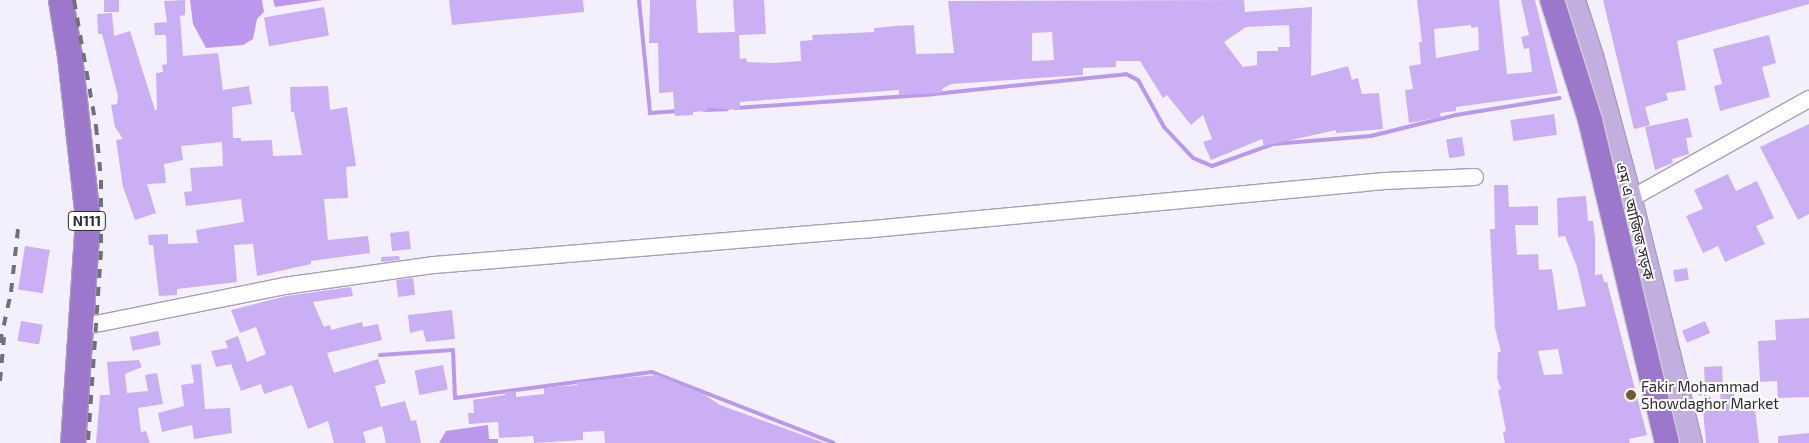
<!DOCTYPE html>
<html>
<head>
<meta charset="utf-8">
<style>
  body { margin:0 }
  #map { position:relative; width:1809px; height:443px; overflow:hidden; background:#f4effd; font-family:"Exo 2","Noto Sans Bengali",sans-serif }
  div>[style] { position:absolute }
  .water>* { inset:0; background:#bb98ee }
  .stream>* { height:4px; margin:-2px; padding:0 2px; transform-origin:2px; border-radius:2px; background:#bb98ee }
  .building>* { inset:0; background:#cbaff5; transform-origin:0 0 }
  .path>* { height:2.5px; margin-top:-1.25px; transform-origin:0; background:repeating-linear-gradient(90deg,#b7b2c0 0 2.5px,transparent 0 5px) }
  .roads { filter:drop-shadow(1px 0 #a99dbd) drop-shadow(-1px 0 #a99dbd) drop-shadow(0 1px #a99dbd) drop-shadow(0 -1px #a99dbd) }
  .minor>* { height:16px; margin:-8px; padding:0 8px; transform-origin:8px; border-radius:8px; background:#fff }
  .major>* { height:21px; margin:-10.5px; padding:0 10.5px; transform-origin:10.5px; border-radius:10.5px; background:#c3aee0 }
  .highway>* { height:24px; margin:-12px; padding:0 12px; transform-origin:12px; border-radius:12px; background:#9b78cc }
  .rail>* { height:4px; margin-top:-2px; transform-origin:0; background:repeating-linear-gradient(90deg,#746f7c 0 9px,transparent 0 18px) }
  .path-bridge>* { height:2.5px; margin-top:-1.25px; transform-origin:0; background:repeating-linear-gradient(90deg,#b7b2c0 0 2.5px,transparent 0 5px) }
  .bridges { filter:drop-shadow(1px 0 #d1d0d3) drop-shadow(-1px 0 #d1d0d3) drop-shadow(0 1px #d1d0d3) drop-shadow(0 -1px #d1d0d3) }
  .highway-bridge>* { height:24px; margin:-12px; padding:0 12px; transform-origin:12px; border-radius:12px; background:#9b78cc }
  .dots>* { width:14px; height:14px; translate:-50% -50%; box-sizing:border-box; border:2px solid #fff; border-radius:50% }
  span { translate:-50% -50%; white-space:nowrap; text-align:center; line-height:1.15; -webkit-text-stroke:4px #fff; paint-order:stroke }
  .shield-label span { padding:1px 4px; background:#fff; border:1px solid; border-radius:4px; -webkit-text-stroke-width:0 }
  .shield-label { font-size:14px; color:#2d2835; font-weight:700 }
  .street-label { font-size:15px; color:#2d2835 }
  .poi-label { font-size:15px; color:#2d2835 }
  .left { translate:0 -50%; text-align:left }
</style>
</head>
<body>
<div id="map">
  <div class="water">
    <div style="clip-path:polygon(190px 0,262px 0,264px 12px,257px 19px,253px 39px,243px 45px,206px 48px,193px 24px)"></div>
    <div style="clip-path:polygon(273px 0,323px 0,275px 7px)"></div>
    <div style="clip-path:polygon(488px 425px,489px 439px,498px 439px,498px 443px,439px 443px,446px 431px)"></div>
  </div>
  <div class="stream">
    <div style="left:639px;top:0;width:114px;rotate:84.4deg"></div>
    <div style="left:650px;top:113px;width:29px;rotate:-4deg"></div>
    <div style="left:736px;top:108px;width:198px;rotate:-4deg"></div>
    <div style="left:934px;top:94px;width:193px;rotate:-5.9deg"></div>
    <div style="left:1126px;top:74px;width:13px;rotate:27deg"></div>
    <div style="left:1138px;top:80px;width:54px;rotate:61deg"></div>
    <div style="left:1164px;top:127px;width:42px;rotate:46.9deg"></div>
    <div style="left:1193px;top:158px;width:21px;rotate:23deg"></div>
    <div style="left:1212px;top:166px;width:65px;rotate:-19.8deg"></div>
    <div style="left:1273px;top:144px;width:98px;rotate:-4.7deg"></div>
    <div style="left:1371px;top:136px;width:88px;rotate:-13.9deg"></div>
    <div style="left:1456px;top:115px;width:105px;rotate:-9.3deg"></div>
    <div style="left:704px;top:110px;width:23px;rotate:-2deg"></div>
    <div style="left:380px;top:355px;width:73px;rotate:-3.9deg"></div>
    <div style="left:453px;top:350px;width:48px;rotate:87.6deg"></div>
    <div style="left:455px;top:398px;width:199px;rotate:-7.5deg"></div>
    <div style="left:652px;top:372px;width:195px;rotate:21.3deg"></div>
  </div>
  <div class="building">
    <div style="left:104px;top:0;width:15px;height:12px"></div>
    <div style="clip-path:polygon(185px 0,185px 15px,180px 16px,183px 56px,218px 53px,223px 90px,249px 86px,252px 104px,232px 107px,233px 138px,241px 138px,241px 141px,272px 140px,273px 156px,302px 155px,294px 112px,291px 112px,290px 87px,328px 86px,330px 110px,347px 107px,356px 166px,346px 167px,348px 198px,324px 199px,328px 240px,368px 236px,370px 253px,311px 261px,311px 264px,257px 276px,253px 244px,234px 245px,237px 282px,177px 289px,177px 295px,159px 296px,153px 245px,149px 245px,148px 235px,168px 234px,168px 244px,198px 243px,196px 230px,244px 222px,241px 199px,186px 206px,184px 192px,192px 191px,190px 168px,223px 166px,222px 142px,181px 146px,183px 160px,164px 164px,166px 183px,147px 184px,156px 213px,135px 220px,123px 187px,116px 140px,123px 139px,115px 127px,111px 105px,117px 104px,118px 96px,102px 34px,98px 34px,97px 14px,112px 13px,114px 36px,130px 31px,155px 110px,157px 110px,156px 73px,163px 72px,162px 65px,167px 64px,166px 35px,155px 35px,154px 23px,167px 22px,164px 1px)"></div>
    <div style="clip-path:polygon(449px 0,583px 0,584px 12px,452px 25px)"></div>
    <div style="clip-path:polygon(evenodd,650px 0,696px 0,698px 33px,735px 32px,733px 0,764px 0,766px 34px,739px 35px,740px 59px,746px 58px,747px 62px,774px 63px,801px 61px,800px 41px,813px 40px,812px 35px,874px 32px,874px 28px,895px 26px,914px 25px,916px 54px,954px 53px,948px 1px,1244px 0,1245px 12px,1312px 7px,1311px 76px,1348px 66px,1352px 80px,1358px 78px,1362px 94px,1379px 93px,1383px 129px,1336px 133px,1336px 130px,1264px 146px,1262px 139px,1211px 160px,1203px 142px,1212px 139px,1203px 115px,1191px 125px,1167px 95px,1163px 98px,1140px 61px,1116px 61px,1116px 67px,1083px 68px,1083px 75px,951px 84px,942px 89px,942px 93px,899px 95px,899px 90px,740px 102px,740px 110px,707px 108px,707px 111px,693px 112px,693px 115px,675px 116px,673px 92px,659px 93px,658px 43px,649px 43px,650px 0,1289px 25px,1290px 47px,1278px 47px,1278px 51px,1257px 51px,1257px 65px,1243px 67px,1224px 42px,1246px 27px,1289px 25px,650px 0,1052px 32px,1054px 60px,1032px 61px,1032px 33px,1052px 32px)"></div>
    <div style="clip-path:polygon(evenodd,1417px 0,1499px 0,1507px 74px,1532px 72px,1529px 48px,1524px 49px,1521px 37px,1529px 35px,1521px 0,1535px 0,1558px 93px,1456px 107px,1456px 111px,1440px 113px,1441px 117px,1409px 123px,1405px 90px,1413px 89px,1409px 66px,1421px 64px,1419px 42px,1422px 42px,1417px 0,1471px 25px,1471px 28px,1478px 27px,1479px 50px,1436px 58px,1434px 29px,1471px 25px)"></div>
    <div style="clip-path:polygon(1603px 0,1809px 0,1809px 4px,1677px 41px,1686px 90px,1666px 93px,1668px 100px,1645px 107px,1650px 125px,1634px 129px)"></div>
    <div style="left:324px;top:7px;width:29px;height:61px;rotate:80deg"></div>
    <div style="clip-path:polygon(1769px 35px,1776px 63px,1762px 67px,1770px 97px,1720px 111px,1714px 86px,1722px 84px,1713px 49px)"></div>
    <div style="left:1554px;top:114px;width:21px;height:44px;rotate:82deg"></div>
    <div style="clip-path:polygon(1688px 118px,1692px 137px,1686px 138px,1689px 154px,1672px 159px,1673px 163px,1655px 170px,1645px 127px)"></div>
    <div style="clip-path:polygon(1809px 124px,1809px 214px,1798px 220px,1760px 147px)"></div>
    <div style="left:1462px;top:137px;width:19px;height:16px;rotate:81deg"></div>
    <div style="clip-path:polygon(1728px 174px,1736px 191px,1757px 181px,1774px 218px,1756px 226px,1765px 244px,1725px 262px,1718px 246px,1703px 253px,1686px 216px,1703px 209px,1694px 190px)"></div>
    <div style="clip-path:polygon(evenodd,1494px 185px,1508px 185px,1509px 207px,1538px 206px,1538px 225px,1515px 225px,1517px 255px,1538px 254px,1539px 270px,1552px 269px,1558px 310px,1586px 306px,1577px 267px,1565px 236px,1558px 237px,1557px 198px,1586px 196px,1588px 221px,1593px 221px,1595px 237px,1595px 275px,1602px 274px,1604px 282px,1607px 282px,1647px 435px,1629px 439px,1630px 443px,1505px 443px,1503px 432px,1506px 431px,1498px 390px,1501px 389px,1497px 378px,1498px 352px,1501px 352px,1495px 328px,1490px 229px,1495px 229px,1494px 185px,1558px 349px,1563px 374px,1544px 375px,1538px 351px,1558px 349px)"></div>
    <div style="left:409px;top:231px;width:18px;height:19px;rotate:84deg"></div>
    <div style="left:25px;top:246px;width:25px;height:44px;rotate:9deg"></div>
    <div style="clip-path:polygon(399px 256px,400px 260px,381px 262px,381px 257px)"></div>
    <div style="left:1687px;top:268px;width:12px;height:14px;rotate:81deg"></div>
    <div style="left:413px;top:278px;width:17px;height:17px;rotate:83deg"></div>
    <div style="clip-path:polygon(351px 287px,353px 296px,313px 302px,324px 327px,330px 325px,331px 330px,362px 322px,363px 327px,378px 324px,382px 340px,327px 353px,334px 373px,378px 359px,386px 383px,375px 386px,381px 407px,405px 401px,411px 421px,416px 420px,421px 443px,386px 443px,382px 426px,363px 432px,366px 443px,334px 443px,328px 421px,308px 429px,292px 385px,264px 394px,261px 384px,241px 391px,231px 364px,216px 367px,211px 351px,228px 348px,225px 341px,238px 336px,247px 362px,266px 354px,256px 327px,240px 333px,231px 310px,286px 296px)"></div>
    <div style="clip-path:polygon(452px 310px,455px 339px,426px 342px,423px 330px,410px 333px,408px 315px)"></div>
    <div style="clip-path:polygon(1809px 318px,1809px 397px,1778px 398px,1777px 381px,1760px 382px,1758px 341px,1776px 340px,1775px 320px)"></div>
    <div style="left:21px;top:321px;width:22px;height:20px;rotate:10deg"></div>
    <div style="left:1705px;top:321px;width:13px;height:25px;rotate:67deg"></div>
    <div style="left:158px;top:331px;width:14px;height:29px;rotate:78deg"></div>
    <div style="clip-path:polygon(139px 360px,142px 367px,125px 374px,127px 393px,148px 391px,145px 375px,157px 373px,163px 404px,138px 408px,141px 432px,146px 431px,150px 443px,96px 443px,100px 395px,110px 395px,107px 362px)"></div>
    <div style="clip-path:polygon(201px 364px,205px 409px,230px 408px,232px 433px,194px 439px,192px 425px,162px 432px,158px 413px,184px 406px,181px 385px,194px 383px,191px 365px)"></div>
    <div style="left:443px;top:365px;width:25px;height:29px;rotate:79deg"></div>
    <div style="left:1722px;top:366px;width:18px;height:18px;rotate:87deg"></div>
    <div style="clip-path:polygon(658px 375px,705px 395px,720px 405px,825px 443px,605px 443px,604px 431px,583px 432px,583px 440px,534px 443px,533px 436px,499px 438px,498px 422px,469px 424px,468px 413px,474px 413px,473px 400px,505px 395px,505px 392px,516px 391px,516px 397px,544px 394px,544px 388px,577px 385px,576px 382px)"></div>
    <div style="clip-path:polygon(1734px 390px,1735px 410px,1755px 408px,1759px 443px,1706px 443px,1703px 410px,1721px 408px,1720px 391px)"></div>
    <div style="clip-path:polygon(1809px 433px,1809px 443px,1778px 443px,1778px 436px)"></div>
  </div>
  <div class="path">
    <div style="left:1695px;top:391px;width:19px;rotate:25deg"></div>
  </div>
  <div class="roads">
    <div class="minor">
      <div style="left:1621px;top:204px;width:215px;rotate:-29.2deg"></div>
      <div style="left:81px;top:327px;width:207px;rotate:-11.4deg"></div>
      <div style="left:284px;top:286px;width:150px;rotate:-8deg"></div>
      <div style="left:433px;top:265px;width:430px;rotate:-4.7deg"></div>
      <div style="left:862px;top:230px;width:525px;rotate:-5.35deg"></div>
      <div style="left:1385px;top:181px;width:90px;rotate:-2.5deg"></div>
    </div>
    <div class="major">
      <div style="left:1574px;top:0;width:62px;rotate:72.1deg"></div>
      <div style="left:1593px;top:59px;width:146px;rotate:74.9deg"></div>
      <div style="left:1631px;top:200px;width:250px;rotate:76.1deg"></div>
    </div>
    <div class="highway">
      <div style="left:61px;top:0;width:57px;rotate:80.9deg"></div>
      <div style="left:70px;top:56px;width:165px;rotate:83.7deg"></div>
      <div style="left:88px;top:220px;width:224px;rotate:93.8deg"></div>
    </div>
  </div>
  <div class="rail">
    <div style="left:74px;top:0;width:128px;rotate:80.1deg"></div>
    <div style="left:96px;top:126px;width:54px;rotate:84.7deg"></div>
    <div style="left:101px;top:180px;width:71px;rotate:90deg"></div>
    <div style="left:101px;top:251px;width:192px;rotate:93.9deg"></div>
    <div style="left:0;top:343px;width:52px;rotate:-77.8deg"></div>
    <div style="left:11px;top:292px;width:71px;rotate:-83.6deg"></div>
    <div style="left:0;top:381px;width:44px;rotate:-84.8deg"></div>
  </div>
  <div class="path-bridge">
    <div style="left:1672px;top:393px;width:19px;rotate:-12deg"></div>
  </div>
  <div class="bridges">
    <div class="highway-bridge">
      <div style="left:1552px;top:0;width:126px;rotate:72.4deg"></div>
      <div style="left:1590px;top:120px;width:332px;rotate:76.6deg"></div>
    </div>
  </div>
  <div class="dots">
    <div style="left:1631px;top:395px;background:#6e5f2c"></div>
  </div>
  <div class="shield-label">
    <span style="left:87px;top:221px">N111</span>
  </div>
  <div class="street-label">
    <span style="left:1635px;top:221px;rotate:76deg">এম এ আজিজ সড়ক</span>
  </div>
  <div class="poi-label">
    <span class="left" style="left:1641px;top:395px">Fakir Mohammad<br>Showdaghor Market</span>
  </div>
</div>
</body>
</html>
